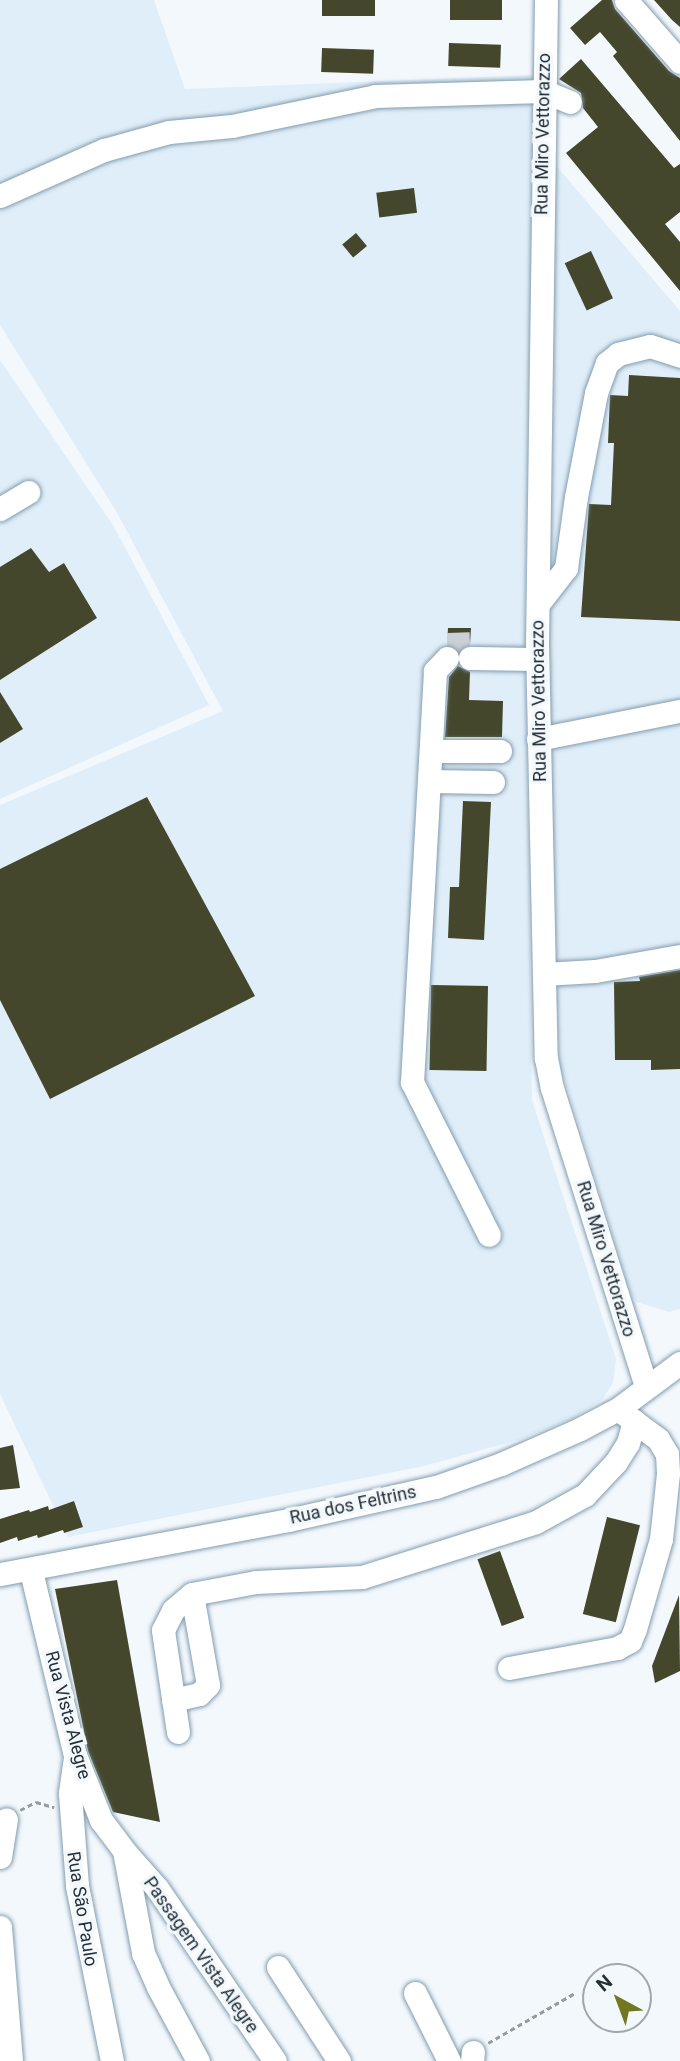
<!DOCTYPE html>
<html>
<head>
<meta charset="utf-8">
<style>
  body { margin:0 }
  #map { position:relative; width:680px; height:2061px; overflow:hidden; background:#f3f8fd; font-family:Roboto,sans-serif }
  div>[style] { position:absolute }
  .built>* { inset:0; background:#e0eef9 }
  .building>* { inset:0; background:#45472c; transform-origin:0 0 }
  .minor-tunnel>* { height:23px; margin-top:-11.5px; transform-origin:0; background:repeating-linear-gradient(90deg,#cad0d5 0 23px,transparent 0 34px) }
  .path>* { height:2.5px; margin-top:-1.25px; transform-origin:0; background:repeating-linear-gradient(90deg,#949ca3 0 5px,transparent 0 8.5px) }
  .roads { filter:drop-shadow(0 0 2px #829db0) drop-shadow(0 0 2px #829db0) }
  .minor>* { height:23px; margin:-11.5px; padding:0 11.5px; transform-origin:11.5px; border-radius:11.5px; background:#fff }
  span { translate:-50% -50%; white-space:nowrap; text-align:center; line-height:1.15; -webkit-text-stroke:7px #f3f8fd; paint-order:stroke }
  .street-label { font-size:18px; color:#242f37 }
  .north { position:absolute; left:582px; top:1963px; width:70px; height:70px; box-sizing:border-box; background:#f3f8fd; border:2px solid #a0a8ae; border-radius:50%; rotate:319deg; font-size:19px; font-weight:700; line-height:28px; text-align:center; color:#242f37 }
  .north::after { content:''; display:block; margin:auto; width:24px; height:32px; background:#737720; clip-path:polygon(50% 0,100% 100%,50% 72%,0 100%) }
</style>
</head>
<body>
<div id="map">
  <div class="built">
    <i style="clip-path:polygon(0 0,154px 0,185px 89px,535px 75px,525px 612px,532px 1100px,616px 1359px,613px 1383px,603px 1399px,571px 1419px,518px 1440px,424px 1466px,68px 1537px,0 1394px,0 805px,223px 711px,116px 511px,0 325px)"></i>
    <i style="clip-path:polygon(548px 156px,680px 311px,680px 1309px,669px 1312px,637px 1302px,630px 1292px,559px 1060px,547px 724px)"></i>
    <i style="clip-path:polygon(0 360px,113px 525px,209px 705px,0 799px)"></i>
  </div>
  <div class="building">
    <i style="left:322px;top:0;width:53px;height:16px"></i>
    <i style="left:450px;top:0;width:52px;height:20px"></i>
    <i style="clip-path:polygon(602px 0,612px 0,615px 9px,669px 71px,680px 78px,680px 141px,613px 56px,617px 52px,600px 32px,585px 45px,570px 28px)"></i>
    <i style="clip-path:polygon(654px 0,680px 0,680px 27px,672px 20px)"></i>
    <i style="left:449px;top:43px;width:52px;height:23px;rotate:2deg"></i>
    <i style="left:322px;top:48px;width:52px;height:24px;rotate:2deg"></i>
    <i style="clip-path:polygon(581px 59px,674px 168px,680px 164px,680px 212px,665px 224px,680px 242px,680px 291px,566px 153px,598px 127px,583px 108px,581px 93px,559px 79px)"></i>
    <i style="left:414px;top:188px;width:25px;height:38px;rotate:83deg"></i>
    <i style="left:356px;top:233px;width:17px;height:18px;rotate:50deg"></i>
    <i style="left:591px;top:251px;width:52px;height:29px;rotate:65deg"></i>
    <i style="clip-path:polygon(629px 375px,680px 378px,680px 621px,581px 617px,589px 504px,611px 505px,614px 443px,608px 443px,610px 395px,628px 396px)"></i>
    <i style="clip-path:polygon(31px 548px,49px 572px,64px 563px,97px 618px,0 680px,0 567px)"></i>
    <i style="clip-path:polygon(448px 628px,471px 628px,470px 644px,458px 650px,447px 644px)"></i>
    <i style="clip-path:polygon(458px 666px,470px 672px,469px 700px,503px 701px,502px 737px,445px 737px,449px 677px)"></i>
    <i style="clip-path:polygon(0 692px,23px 729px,0 743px)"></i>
    <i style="clip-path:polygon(147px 797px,255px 996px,50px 1099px,0 1000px,0 869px)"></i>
    <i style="clip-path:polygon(463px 801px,491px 802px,484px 940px,448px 938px,450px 887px,459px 887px)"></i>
    <i style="clip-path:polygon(680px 970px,680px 1069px,651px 1070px,651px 1060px,615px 1060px,614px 982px,640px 981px,639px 977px)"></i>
    <i style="left:431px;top:985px;width:57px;height:85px;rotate:1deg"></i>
    <i style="clip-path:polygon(13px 1445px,20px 1488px,0 1490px,0 1448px)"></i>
    <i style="clip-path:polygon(74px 1501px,83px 1527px,64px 1533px,63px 1530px,38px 1538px,37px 1535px,18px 1541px,17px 1537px,0 1543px,0 1519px,29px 1510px,30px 1512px,48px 1506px,49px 1510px)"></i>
    <i style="left:607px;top:1517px;width:34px;height:100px;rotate:14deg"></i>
    <i style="left:500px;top:1551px;width:71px;height:24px;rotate:70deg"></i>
    <i style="clip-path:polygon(117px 1580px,160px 1822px,113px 1812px,88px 1751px,55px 1589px)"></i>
    <i style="clip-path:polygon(679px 1595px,680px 1671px,655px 1683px,652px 1666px)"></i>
  </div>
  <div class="minor-tunnel">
    <i style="left:447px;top:644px;width:23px;rotate:-2deg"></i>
  </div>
  <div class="path">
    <i style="left:20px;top:1810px;width:18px;rotate:-27deg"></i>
    <i style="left:36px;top:1802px;width:19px;rotate:16deg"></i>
    <i style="left:488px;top:2043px;width:100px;rotate:-29.9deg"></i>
  </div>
  <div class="roads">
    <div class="minor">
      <i style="left:546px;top:0;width:643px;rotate:90.8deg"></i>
      <i style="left:537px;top:643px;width:415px;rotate:88.8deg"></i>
      <i style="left:546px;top:1058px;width:31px;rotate:79deg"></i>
      <i style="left:552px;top:1088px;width:313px;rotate:72.5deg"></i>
      <i style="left:626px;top:0;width:82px;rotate:48.9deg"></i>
      <i style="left:0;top:196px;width:114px;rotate:-23.9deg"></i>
      <i style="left:104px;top:150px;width:67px;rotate:-15.5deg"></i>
      <i style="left:169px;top:132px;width:63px;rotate:-5.4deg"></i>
      <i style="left:232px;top:126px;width:146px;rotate:-11.8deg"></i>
      <i style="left:375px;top:96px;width:168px;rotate:-1.7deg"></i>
      <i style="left:543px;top:91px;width:29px;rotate:22deg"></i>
      <i style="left:0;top:509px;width:33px;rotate:-31deg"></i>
      <i style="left:538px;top:604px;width:46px;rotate:-52.1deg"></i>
      <i style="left:566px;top:568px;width:72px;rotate:-82deg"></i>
      <i style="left:576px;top:497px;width:106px;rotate:-79.1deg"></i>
      <i style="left:596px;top:393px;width:32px;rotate:-70deg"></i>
      <i style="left:607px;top:363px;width:14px;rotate:-39deg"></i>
      <i style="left:618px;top:354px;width:33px;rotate:-14deg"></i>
      <i style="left:650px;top:346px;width:32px;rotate:18deg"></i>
      <i style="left:447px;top:658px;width:18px;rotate:133deg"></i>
      <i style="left:435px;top:671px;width:412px;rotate:93.2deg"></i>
      <i style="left:412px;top:1082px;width:171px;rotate:63.3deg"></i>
      <i style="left:470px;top:658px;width:67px;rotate:0.9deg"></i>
      <i style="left:538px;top:739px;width:145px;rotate:-11.2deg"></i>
      <i style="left:431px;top:751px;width:69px"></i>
      <i style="left:429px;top:781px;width:64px;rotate:0.9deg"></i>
      <i style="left:544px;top:974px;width:51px;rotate:-3.4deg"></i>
      <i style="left:595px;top:971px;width:86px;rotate:-10deg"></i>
      <i style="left:31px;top:1571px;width:189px;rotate:76.6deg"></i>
      <i style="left:75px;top:1755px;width:70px;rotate:68.2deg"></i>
      <i style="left:101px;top:1820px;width:39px;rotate:53deg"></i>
      <i style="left:124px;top:1851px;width:50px;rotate:48.3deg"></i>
      <i style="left:157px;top:1888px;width:209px;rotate:55.7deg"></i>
      <i style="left:0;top:1574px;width:293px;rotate:-10.6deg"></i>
      <i style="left:288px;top:1520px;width:152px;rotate:-12.6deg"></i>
      <i style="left:436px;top:1487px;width:69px;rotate:-19.5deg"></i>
      <i style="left:501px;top:1464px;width:86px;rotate:-23.9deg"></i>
      <i style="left:580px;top:1429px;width:43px;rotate:-27.8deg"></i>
      <i style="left:618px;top:1409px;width:77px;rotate:-36.6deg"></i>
      <i style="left:509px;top:1668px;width:110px;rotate:-10.5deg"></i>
      <i style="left:617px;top:1648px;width:15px;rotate:-28deg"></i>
      <i style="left:630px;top:1641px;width:13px;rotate:-67deg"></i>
      <i style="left:635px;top:1629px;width:94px;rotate:-73.9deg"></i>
      <i style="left:661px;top:1539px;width:66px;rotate:-83.9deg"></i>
      <i style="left:668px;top:1473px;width:19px;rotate:-93deg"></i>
      <i style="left:667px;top:1454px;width:17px;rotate:-121deg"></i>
      <i style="left:658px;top:1439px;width:44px;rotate:-143.4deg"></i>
      <i style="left:173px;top:1700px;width:27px;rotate:-13deg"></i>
      <i style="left:199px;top:1694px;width:13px;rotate:-45deg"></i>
      <i style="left:208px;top:1685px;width:92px;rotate:-100deg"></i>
      <i style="left:178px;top:1732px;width:103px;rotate:-98.4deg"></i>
      <i style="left:163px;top:1630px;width:22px;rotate:-63deg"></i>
      <i style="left:173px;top:1610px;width:25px;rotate:-40deg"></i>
      <i style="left:192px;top:1594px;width:65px;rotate:-10.6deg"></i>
      <i style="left:256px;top:1582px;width:106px;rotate:-2.7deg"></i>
      <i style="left:362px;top:1577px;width:182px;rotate:-17.5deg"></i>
      <i style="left:536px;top:1522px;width:56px;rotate:-28.9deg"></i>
      <i style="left:585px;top:1495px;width:45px;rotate:-46.8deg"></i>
      <i style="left:616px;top:1462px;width:22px;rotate:-58deg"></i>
      <i style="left:628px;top:1443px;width:23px;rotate:-75deg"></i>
      <i style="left:75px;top:1757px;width:37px;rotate:98deg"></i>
      <i style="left:70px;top:1794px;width:92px;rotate:85.6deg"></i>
      <i style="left:77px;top:1886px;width:178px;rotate:78.7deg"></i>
      <i style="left:124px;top:1851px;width:104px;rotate:79.4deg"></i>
      <i style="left:143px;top:1953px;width:37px;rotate:66deg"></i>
      <i style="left:158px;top:1987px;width:84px;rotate:61.6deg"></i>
      <i style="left:0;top:1857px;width:38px;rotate:-81deg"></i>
      <i style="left:0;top:1927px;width:134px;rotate:85.3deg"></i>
      <i style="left:278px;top:1967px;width:112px;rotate:57deg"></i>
      <i style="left:415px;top:1993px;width:76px;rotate:63.4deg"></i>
      <i style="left:472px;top:2061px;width:9px;rotate:-84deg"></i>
    </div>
  </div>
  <div class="street-label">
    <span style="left:543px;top:134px;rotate:-89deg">Rua Miro Vettorazzo</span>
    <span style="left:539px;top:701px;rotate:-91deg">Rua Miro Vettorazzo</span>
    <span style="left:606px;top:1259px;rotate:73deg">Rua Miro Vettorazzo</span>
    <span style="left:353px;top:1505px;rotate:-12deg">Rua dos Feltrins</span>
    <span style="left:68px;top:1715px;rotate:75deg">Rua Vista Alegre</span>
    <span style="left:82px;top:1909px;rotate:81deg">Rua São Paulo</span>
    <span style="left:201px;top:1955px;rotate:55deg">Passagem Vista Alegre</span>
  </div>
  <div class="north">N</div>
</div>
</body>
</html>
